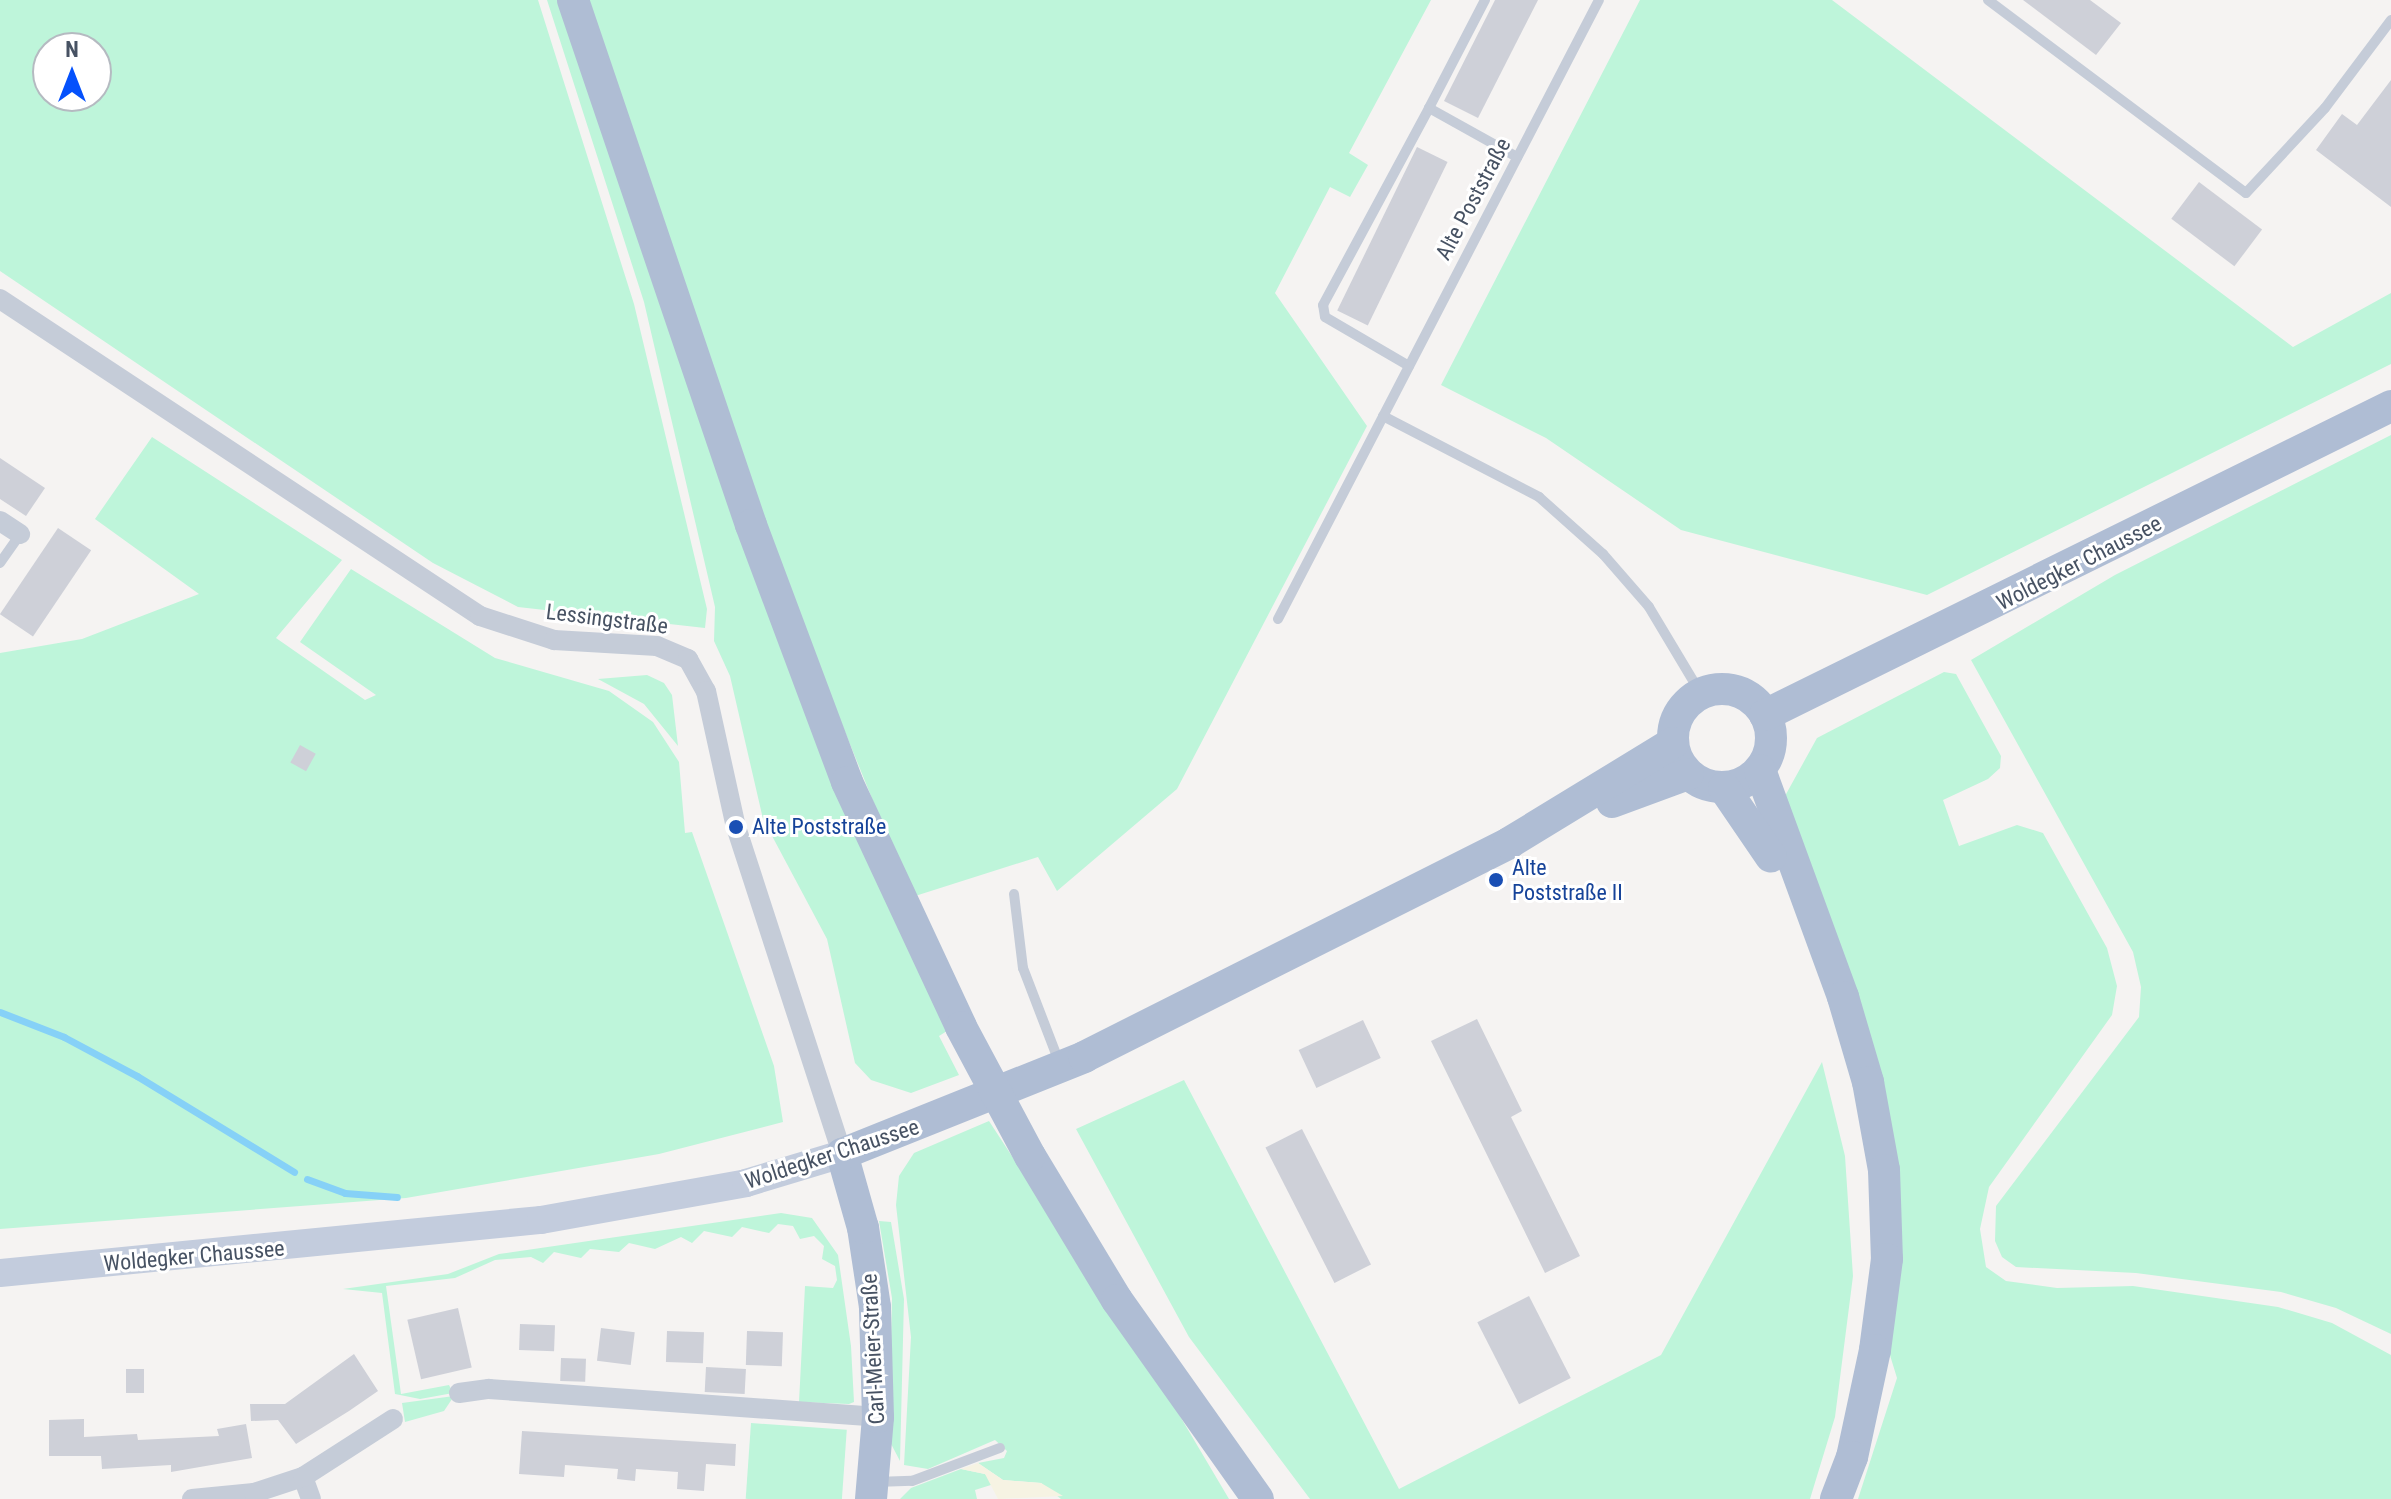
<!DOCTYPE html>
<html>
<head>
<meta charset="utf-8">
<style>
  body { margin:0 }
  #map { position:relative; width:2391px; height:1499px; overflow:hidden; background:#f5f3f2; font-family:"Roboto Condensed",sans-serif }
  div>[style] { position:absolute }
  .green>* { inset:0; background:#bef5da; transform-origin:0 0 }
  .sand>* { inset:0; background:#f6f3e3 }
  .stream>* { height:7px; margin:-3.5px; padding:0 3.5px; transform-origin:3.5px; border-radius:3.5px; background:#86d1f7 }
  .building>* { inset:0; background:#ced0d8; transform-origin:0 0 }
  .service>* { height:10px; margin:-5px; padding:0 5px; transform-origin:5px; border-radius:5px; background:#c5ccd8 }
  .minor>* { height:20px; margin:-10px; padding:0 10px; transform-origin:10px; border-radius:10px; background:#c5ccd8 }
  .secondary>* { height:28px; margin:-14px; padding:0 14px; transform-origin:14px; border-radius:14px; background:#c3ccdd }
  .primary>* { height:32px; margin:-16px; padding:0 16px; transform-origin:16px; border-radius:16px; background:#afbdd4 }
  .primary>.ring { margin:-16px; padding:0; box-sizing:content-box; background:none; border:32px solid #afbdd4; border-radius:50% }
  .primary-bridge>* { height:32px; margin:-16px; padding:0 16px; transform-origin:16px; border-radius:16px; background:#afbdd4 }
  .dots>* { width:22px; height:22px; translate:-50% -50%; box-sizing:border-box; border:4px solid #fff; border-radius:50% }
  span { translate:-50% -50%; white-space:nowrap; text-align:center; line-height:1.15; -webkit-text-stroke:6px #fff; paint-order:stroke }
  .street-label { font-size:22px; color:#475263 }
  .transit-label { font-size:22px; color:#164399 }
  .left { translate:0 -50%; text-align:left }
  .north { position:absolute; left:32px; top:32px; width:80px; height:80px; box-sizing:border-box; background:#fff; border:2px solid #b5bac1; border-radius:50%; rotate:0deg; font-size:22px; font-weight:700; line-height:32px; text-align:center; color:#475263 }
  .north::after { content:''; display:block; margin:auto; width:28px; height:36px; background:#0551fc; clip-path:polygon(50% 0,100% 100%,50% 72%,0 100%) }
</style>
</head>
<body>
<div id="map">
  <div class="green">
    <i style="clip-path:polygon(evenodd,0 0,538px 0,634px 304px,707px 609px,705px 628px,518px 607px,433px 563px,0 271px,0 0,96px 48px,96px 96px,48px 96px,48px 48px,96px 48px)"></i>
    <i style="clip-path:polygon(547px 0,561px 0,835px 785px,947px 1031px,939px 1036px,959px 1075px,911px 1093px,871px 1080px,855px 1063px,827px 939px,763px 819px,730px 676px,714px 641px,715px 607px,644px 302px)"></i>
    <i style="clip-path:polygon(586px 0,1431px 0,1349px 153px,1368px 165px,1350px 197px,1330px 187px,1275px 293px,1367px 426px,1177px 789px,1057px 891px,1038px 857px,912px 897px,796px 611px)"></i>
    <i style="clip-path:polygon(1640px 0,1832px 0,2293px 347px,2391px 293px,2391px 364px,1927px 595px,1681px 530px,1546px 438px,1441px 385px)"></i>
    <i style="clip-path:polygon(2391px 435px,2391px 1334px,2336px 1308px,2281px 1292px,2136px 1273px,2016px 1267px,2002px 1257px,1995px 1241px,1996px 1206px,2139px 1017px,2141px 987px,2133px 952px,1971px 660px,2115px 575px)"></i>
    <i style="clip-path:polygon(152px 437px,342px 560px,276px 638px,365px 700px,376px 695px,300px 642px,351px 569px,495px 658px,609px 691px,653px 722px,679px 762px,685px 833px,692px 832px,774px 1066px,783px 1122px,659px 1154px,406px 1198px,0 1229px,0 653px,82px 639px,199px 594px,95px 519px)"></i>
    <i style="clip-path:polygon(1944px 672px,1956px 674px,2001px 756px,2000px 768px,1988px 779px,1943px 800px,1959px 846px,2017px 825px,2043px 833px,2107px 948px,2117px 986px,2112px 1015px,1989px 1187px,1980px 1229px,1986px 1267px,2006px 1281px,2057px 1288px,2133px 1286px,2278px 1307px,2332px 1323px,2391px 1355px,2391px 1499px,1858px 1499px,1897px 1378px,1889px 1352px,1897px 1263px,1785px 796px,1817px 738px)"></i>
    <i style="clip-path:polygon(647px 675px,664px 683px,672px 695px,678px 746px,644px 704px,598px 679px)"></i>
    <i style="clip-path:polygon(1822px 1062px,1845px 1156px,1853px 1276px,1835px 1417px,1810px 1499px,1310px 1499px,1189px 1337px,1076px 1129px,1184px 1080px,1399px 1489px,1661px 1355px)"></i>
    <i style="clip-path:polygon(989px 1121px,1168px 1396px,1229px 1499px,1061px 1499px,1041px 1483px,1003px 1480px,978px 1463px,1004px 1458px,1007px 1451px,995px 1440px,928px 1469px,904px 1465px,911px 1337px,896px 1205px,899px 1176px,914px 1153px)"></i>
    <i style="clip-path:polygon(781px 1213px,812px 1218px,838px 1255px,851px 1346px,854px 1402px,849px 1404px,799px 1402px,805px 1286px,833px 1288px,837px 1280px,835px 1266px,822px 1259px,824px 1246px,814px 1236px,800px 1239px,793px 1226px,778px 1224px,769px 1233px,742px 1227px,732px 1237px,704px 1231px,692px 1243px,681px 1237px,655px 1249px,629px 1243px,619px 1252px,590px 1249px,581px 1258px,554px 1252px,543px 1263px,531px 1257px,495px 1260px,455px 1278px,386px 1286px,401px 1394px,449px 1385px,453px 1393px,420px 1399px,395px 1394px,382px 1293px,343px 1289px,448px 1274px,499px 1254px)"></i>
    <i style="clip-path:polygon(879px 1221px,891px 1222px,904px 1299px,900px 1461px,889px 1440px,892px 1298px)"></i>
    <i style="clip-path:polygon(454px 1396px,444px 1411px,405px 1422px,402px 1403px)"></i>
    <i style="left:751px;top:1423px;width:96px;height:76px;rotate:4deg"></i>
    <i style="clip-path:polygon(961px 1469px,985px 1474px,994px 1484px,975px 1490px,977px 1499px,900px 1499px,911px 1488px)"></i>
  </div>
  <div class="sand">
    <i style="clip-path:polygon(978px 1463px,1003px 1480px,1041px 1483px,1063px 1496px,998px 1499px,985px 1474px,961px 1469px)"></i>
  </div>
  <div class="stream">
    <i style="left:0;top:1012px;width:69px;rotate:21.3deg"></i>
    <i style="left:64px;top:1037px;width:83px;rotate:28.1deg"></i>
    <i style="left:137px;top:1076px;width:184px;rotate:31.4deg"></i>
    <i style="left:307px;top:1179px;width:40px;rotate:20.2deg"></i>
    <i style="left:345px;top:1193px;width:52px;rotate:4.4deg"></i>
  </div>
  <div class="building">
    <i style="clip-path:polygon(1495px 0,1538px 0,1478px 118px,1444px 101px)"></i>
    <i style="clip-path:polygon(2023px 0,2090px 0,2121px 23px,2096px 55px)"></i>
    <i style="clip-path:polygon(2391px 80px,2391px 207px,2316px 150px,2342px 114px,2357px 125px)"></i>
    <i style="left:1417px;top:147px;width:34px;height:182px;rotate:26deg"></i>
    <i style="left:2199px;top:182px;width:79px;height:46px;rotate:37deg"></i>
    <i style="clip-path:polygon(0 458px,45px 488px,26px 516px,0 499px)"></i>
    <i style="left:58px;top:528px;width:40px;height:104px;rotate:34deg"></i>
    <i style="left:300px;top:745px;width:18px;height:20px;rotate:29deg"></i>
    <i style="clip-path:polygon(1477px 1019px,1522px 1111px,1511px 1117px,1580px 1256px,1545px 1273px,1431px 1041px)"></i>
    <i style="left:1363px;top:1020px;width:42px;height:71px;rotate:65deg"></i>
    <i style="left:1302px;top:1129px;width:152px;height:41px;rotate:63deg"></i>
    <i style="left:1529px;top:1296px;width:92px;height:58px;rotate:63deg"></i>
    <i style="left:458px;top:1308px;width:61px;height:52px;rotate:77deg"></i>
    <i style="left:520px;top:1324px;width:35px;height:26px;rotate:2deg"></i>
    <i style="left:601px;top:1328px;width:34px;height:33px;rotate:7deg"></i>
    <i style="left:667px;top:1331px;width:37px;height:31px;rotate:2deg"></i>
    <i style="left:747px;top:1331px;width:36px;height:34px;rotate:2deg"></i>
    <i style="clip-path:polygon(354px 1354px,378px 1391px,349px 1411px,296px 1444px,278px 1420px,251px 1421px,250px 1404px,285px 1404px)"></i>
    <i style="left:561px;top:1358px;width:25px;height:23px;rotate:2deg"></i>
    <i style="left:706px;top:1367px;width:40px;height:25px;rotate:3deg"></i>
    <i style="left:126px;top:1369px;width:18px;height:24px"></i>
    <i style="clip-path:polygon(84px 1419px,84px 1437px,137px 1434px,138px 1440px,219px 1436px,217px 1429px,246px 1424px,252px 1458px,171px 1472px,171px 1465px,102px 1469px,101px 1456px,49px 1456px,49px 1420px)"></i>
    <i style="clip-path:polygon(522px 1431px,736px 1444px,735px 1466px,706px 1464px,704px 1491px,677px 1489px,678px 1472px,636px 1469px,635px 1481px,617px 1479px,618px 1469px,565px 1465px,564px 1477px,519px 1474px)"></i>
  </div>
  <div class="service">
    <i style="left:1485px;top:0;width:122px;rotate:117.4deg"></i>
    <i style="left:1429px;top:108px;width:101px;rotate:29.1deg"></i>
    <i style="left:1988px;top:0;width:322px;rotate:36.8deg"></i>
    <i style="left:2246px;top:193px;width:116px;rotate:-47.1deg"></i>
    <i style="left:2325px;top:108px;width:110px;rotate:-53.1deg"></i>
    <i style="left:1409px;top:366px;width:97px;rotate:-149.7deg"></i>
    <i style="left:1325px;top:317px;width:12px;rotate:-99deg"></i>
    <i style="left:1323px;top:305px;width:224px;rotate:-61.7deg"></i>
    <i style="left:1383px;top:416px;width:176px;rotate:27.4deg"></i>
    <i style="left:1539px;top:497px;width:86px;rotate:41.7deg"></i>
    <i style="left:1603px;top:554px;width:70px;rotate:49deg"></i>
    <i style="left:1649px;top:607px;width:101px;rotate:59.1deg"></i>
    <i style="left:0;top:563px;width:35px;rotate:-55deg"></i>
    <i style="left:1278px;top:619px;width:697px;rotate:-62.59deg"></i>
    <i style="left:1014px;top:894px;width:75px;rotate:83.1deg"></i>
    <i style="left:1023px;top:968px;width:101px;rotate:69deg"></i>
    <i style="left:875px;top:1482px;width:37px;rotate:-2deg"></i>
    <i style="left:912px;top:1481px;width:94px;rotate:-20.6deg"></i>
  </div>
  <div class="minor">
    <i style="left:0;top:299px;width:575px;rotate:33.44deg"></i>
    <i style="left:480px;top:616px;width:78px;rotate:18deg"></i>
    <i style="left:554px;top:640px;width:103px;rotate:3.3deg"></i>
    <i style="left:657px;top:646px;width:34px;rotate:23deg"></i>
    <i style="left:688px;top:659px;width:37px;rotate:61deg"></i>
    <i style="left:706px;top:691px;width:139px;rotate:77.6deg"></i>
    <i style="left:736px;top:827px;width:344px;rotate:72deg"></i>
    <i style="left:0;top:521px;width:24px;rotate:33deg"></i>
    <i style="left:459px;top:1393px;width:30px;rotate:-8deg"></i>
    <i style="left:489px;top:1389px;width:390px;rotate:4.1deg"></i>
    <i style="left:303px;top:1477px;width:23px;rotate:70deg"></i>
    <i style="left:192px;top:1499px;width:62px;rotate:-5.5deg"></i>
    <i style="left:254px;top:1493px;width:52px;rotate:-18.1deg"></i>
    <i style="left:303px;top:1477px;width:107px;rotate:-32.8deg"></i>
  </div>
  <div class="secondary">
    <i style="left:0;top:1273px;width:544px;rotate:-5.6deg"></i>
    <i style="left:541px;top:1220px;width:208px;rotate:-10.2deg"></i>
    <i style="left:746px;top:1183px;width:100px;rotate:-16.8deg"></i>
  </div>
  <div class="primary">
    <i style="left:573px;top:0;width:554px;rotate:71.27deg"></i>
    <i style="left:751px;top:525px;width:274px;rotate:69.5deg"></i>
    <i style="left:847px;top:782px;width:270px;rotate:65deg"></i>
    <i class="ring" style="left:1673px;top:689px;width:66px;height:66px"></i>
    <i style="left:1765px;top:715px;width:698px;rotate:-26.27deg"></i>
    <i style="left:1760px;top:770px;width:242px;rotate:69.9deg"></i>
    <i style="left:1843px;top:997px;width:89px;rotate:73.6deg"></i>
    <i style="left:1868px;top:1082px;width:89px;rotate:79.7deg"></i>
    <i style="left:1884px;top:1170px;width:89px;rotate:88.1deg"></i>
    <i style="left:1887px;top:1259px;width:92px;rotate:97.5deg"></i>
    <i style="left:1875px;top:1350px;width:109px;rotate:102.1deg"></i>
    <i style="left:1852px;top:1457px;width:45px;rotate:110.9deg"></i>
    <i style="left:1724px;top:788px;width:83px;rotate:55.7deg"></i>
    <i style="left:1612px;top:802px;width:81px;rotate:-20.2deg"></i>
    <i style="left:1030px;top:1156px;width:168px;rotate:58.9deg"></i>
    <i style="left:1117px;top:1300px;width:244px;rotate:54.7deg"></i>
    <i style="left:871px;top:1499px;width:82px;rotate:-85.1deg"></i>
    <i style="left:878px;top:1417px;width:110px;rotate:-91.6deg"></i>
    <i style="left:875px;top:1307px;width:80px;rotate:-98.6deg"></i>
    <i style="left:863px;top:1228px;width:77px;rotate:-105.8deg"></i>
    <i style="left:842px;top:1154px;width:261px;rotate:-21.8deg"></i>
    <i style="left:1084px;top:1057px;width:476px;rotate:-26.7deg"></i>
    <i style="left:1509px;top:843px;width:192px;rotate:-31.4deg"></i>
  </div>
  <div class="primary-bridge">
    <i style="left:961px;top:1027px;width:146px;rotate:61.9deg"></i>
  </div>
  <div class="dots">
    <i style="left:736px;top:827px;background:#1a4fb4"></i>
    <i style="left:1496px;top:880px;background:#1a4fb4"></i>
  </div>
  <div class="street-label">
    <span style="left:1473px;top:199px;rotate:-62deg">Alte Poststraße</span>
    <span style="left:2079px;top:563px;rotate:-27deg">Woldegker Chaussee</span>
    <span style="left:607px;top:619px;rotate:7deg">Lessingstraße</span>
    <span style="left:832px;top:1154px;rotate:-18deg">Woldegker Chaussee</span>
    <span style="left:194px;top:1256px;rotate:-5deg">Woldegker Chaussee</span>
    <span style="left:873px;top:1349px;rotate:-93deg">Carl-Meier-Straße</span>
  </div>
  <div class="transit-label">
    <span class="left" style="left:752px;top:827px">Alte Poststraße</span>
    <span class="left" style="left:1512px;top:880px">Alte<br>Poststraße II</span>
  </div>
  <div class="north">N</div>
</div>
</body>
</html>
